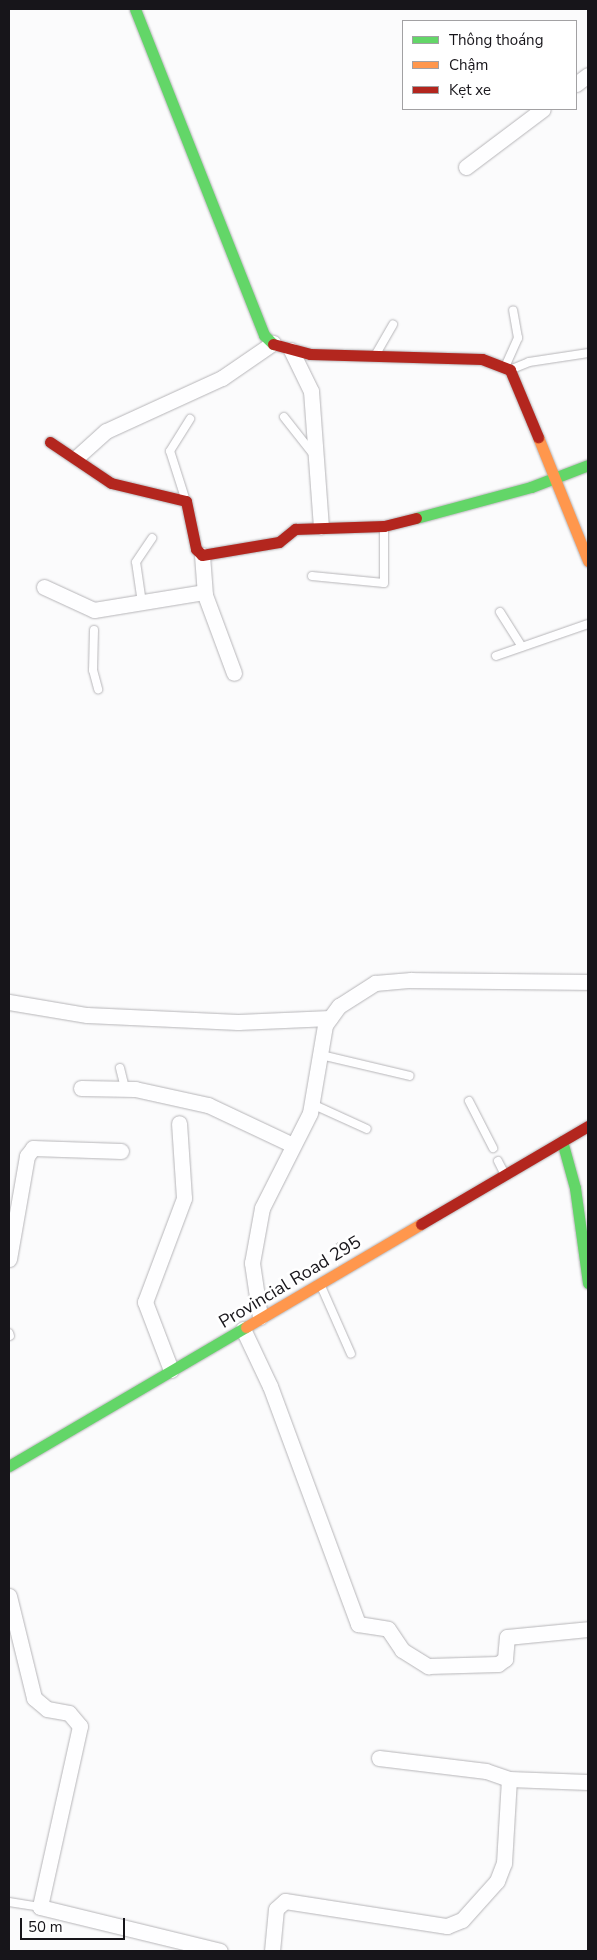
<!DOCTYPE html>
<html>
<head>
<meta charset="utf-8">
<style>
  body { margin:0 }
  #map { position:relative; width:597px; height:1960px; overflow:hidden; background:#fbfbfc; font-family:"Nunito Sans",sans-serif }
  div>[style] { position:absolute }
  .path>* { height:2.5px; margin-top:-1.25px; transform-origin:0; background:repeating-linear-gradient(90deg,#d4d4d5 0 2.5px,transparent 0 6.5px) }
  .roads { filter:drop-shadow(0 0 1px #b6b5b8) drop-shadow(0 0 1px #b6b5b8) }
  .lane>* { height:8px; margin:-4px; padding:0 4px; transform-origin:4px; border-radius:4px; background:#fefeff }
  .street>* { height:15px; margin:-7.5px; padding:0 7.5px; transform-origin:7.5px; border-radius:7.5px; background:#fefeff }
  .fast>* { height:11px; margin:-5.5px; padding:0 5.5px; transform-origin:5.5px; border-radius:5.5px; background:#63d668 }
  .slow>* { height:11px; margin:-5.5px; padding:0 5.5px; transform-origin:5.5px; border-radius:5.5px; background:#ff974d }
  .jam>* { height:11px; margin:-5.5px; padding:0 5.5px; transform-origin:5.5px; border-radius:5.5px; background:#b3261e }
  span { translate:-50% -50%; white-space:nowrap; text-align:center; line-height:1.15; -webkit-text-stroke:5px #fff; paint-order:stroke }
  .street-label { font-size:18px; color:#17151a }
  .frame { position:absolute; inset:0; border:10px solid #17151a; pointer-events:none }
  .legend { position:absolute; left:402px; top:20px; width:175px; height:90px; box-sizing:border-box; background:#fff; border:1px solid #a2a1a3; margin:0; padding:6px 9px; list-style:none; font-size:15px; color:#17151a }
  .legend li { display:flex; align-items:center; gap:10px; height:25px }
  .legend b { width:25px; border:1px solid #a2a1a3 }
  .scale { position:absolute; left:20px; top:1918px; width:105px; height:22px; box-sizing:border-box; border:2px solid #17151a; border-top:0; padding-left:6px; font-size:15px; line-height:18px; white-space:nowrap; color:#17151a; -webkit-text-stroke:4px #fff; paint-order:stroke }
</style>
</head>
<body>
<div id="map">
  <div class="path">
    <i style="left:337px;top:1242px;width:10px;rotate:61deg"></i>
  </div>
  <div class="roads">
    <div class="lane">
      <i style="left:376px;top:354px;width:34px;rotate:-60deg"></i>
      <i style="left:505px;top:367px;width:32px;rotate:-66deg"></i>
      <i style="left:518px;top:338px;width:28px;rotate:-100deg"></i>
      <i style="left:512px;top:369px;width:18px;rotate:-22deg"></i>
      <i style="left:529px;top:362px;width:60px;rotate:-8.7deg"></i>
      <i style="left:284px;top:417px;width:48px;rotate:51.7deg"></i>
      <i style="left:185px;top:498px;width:49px;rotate:-107.7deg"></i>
      <i style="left:170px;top:451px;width:38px;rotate:-58deg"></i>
      <i style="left:312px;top:576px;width:72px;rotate:5.6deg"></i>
      <i style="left:384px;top:583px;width:55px;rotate:-90deg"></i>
      <i style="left:142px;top:603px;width:41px;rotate:-98.3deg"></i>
      <i style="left:136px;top:562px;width:29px;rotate:-56deg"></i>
      <i style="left:500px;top:612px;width:41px;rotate:57.8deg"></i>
      <i style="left:94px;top:630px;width:40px;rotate:91.4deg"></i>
      <i style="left:93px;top:670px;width:20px;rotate:75deg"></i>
      <i style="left:496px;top:656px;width:97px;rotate:-19.2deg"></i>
      <i style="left:321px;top:1055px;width:91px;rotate:13.3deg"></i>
      <i style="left:120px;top:1068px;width:21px;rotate:76deg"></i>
      <i style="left:469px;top:1101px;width:53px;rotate:62.9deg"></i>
      <i style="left:312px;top:1104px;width:60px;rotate:24.4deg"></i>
      <i style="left:498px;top:1161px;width:13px;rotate:63deg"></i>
      <i style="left:321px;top:1286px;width:74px;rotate:66.2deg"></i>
      <i style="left:9px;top:1333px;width:3px;rotate:72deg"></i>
      <i style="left:9px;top:1902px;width:31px;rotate:9deg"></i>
    </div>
    <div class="street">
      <i style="left:576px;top:84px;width:15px;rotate:-37deg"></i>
      <i style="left:466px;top:167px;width:96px;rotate:-37deg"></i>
      <i style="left:291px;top:350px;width:46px;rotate:64deg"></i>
      <i style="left:311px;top:391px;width:136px;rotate:85.8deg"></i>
      <i style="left:77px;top:457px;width:39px;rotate:-42deg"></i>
      <i style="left:106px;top:431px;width:128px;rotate:-24.6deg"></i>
      <i style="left:222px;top:378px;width:62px;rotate:-34.5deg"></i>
      <i style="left:202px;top:555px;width:40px;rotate:85.7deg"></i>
      <i style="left:205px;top:595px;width:83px;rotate:69.6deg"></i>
      <i style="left:44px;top:587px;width:55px;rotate:24.7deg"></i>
      <i style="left:94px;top:610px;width:111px;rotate:-9.3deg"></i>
      <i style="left:9px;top:1002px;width:79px;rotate:9.5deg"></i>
      <i style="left:87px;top:1015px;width:151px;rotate:2.7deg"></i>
      <i style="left:238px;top:1022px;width:92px;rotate:-2.5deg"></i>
      <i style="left:81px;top:1088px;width:54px;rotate:1.1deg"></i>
      <i style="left:135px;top:1089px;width:75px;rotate:12.4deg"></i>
      <i style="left:208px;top:1105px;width:92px;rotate:25.2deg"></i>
      <i style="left:9px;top:1259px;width:105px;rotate:-80.1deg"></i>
      <i style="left:27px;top:1156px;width:10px;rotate:-53deg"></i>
      <i style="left:33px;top:1148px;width:88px;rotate:2deg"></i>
      <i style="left:260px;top:1317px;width:55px;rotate:-98.4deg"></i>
      <i style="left:252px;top:1263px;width:56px;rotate:-79.7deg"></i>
      <i style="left:262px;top:1208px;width:106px;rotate:-63.2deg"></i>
      <i style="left:310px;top:1113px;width:89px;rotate:-80.3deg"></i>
      <i style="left:325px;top:1025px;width:24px;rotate:-54deg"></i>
      <i style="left:339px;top:1006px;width:43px;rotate:-32.6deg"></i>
      <i style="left:375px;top:983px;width:36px;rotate:-5deg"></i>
      <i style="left:411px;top:980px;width:177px;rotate:0.6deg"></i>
      <i style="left:243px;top:1329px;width:63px;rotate:64.7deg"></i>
      <i style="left:270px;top:1386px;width:254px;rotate:69.7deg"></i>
      <i style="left:358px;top:1624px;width:30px;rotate:9deg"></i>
      <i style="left:388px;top:1629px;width:25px;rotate:56deg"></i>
      <i style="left:402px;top:1650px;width:31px;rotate:32deg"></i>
      <i style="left:428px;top:1666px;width:70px;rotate:-1.6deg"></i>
      <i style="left:498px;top:1664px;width:9px;rotate:-36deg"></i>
      <i style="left:505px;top:1659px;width:22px;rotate:-85deg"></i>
      <i style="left:507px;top:1637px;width:81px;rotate:-5.6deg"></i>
      <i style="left:171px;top:1370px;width:73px;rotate:-110.9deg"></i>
      <i style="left:145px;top:1302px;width:111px;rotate:-69.4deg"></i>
      <i style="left:184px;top:1198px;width:75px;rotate:-93.8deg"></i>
      <i style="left:9px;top:1596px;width:105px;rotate:76.2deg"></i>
      <i style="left:34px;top:1698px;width:17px;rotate:40deg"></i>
      <i style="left:47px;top:1709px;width:22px;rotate:10deg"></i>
      <i style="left:69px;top:1713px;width:17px;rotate:50deg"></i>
      <i style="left:80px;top:1726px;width:185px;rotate:102.5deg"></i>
      <i style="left:40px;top:1907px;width:185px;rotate:13.7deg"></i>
      <i style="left:379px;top:1758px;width:108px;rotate:6.9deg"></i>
      <i style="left:486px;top:1771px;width:24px;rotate:19deg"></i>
      <i style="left:509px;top:1779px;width:79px;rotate:2.2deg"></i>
      <i style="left:272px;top:1951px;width:42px;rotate:-84.6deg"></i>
      <i style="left:276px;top:1909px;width:12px;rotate:-42deg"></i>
      <i style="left:285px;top:1901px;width:164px;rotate:8.8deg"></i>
      <i style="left:447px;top:1926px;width:16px;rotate:-22deg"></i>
      <i style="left:462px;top:1920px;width:52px;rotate:-48.1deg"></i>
      <i style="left:497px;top:1881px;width:19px;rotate:-69deg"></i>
      <i style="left:504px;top:1863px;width:84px;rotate:-86.6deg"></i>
    </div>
    <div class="fast">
      <i style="left:135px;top:9px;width:351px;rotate:68.4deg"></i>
      <i style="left:264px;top:335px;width:13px;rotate:45deg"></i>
      <i style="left:416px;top:518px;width:119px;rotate:-15.1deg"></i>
      <i style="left:531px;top:487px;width:61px;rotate:-21.1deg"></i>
      <i style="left:562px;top:1141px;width:49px;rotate:74.5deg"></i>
      <i style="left:575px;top:1188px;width:96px;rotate:82.2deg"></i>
      <i style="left:9px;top:1466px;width:275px;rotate:-30.4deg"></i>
    </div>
    <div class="slow">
      <i style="left:538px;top:437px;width:134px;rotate:68deg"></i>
      <i style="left:246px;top:1327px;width:203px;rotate:-30.5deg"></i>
    </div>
    <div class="jam">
      <i style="left:273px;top:344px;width:38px;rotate:15deg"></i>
      <i style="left:310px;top:354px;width:172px;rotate:1.7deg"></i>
      <i style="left:482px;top:359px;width:30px;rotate:21deg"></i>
      <i style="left:510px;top:370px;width:73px;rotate:67.3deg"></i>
      <i style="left:50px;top:442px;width:73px;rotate:33.9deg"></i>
      <i style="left:111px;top:483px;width:77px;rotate:13.5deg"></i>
      <i style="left:186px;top:501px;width:49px;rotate:78.2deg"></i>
      <i style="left:196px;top:549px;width:8px;rotate:45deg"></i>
      <i style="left:202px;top:555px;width:78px;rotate:-9.6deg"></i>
      <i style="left:279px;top:542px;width:21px;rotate:-39deg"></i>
      <i style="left:295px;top:529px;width:89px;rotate:-1.9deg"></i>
      <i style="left:384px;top:526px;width:33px;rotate:-14deg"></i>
      <i style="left:421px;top:1224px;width:194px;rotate:-30.4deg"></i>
    </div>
  </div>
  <div class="street-label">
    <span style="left:290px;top:1282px;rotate:-31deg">Provincial Road 295</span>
  </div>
  <div class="frame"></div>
  <ul class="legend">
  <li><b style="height:6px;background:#63d668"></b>Thông thoáng</li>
  <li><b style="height:6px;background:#ff974d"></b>Chậm</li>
  <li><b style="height:6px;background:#b3261e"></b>Kẹt xe</li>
  </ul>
  <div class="scale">50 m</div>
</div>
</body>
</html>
